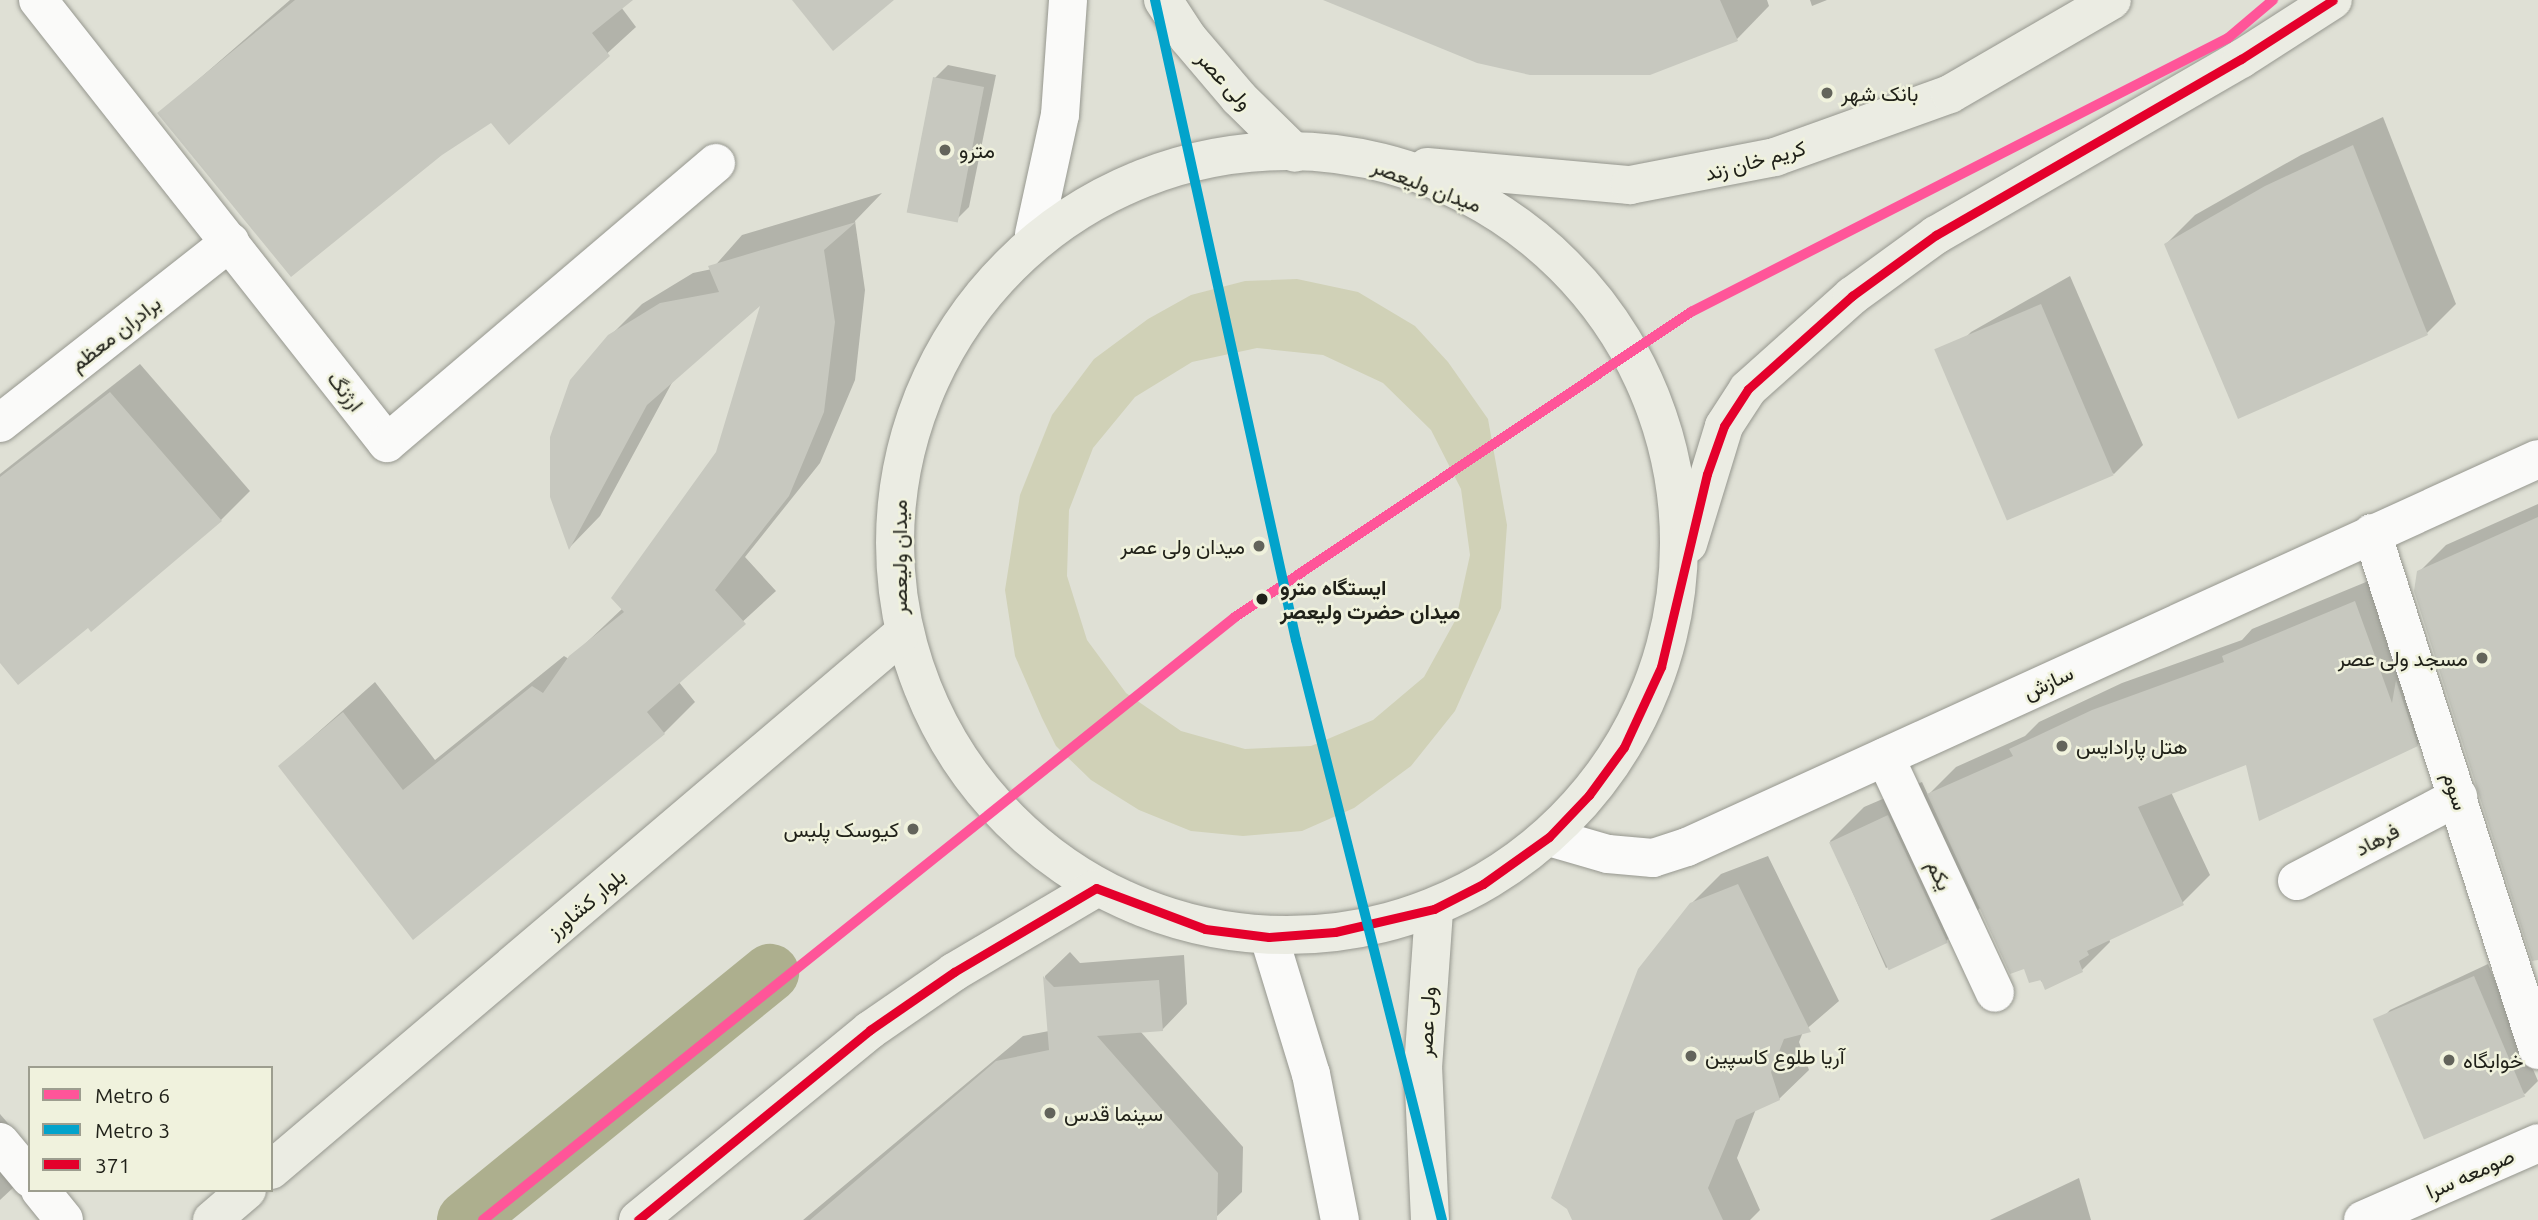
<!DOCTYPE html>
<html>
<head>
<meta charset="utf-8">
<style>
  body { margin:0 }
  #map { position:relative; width:2538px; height:1220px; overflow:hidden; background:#dfe0d5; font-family:Ubuntu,Vazirmatn,sans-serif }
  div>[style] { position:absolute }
  .green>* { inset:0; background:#d0d1b7 }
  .shadow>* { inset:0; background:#0003 }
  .canal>* { height:58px; margin:-29px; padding:0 29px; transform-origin:29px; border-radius:29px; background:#adaf8e }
  .building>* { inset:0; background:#c7c8bf; transform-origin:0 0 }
  .roads { filter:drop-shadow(0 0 2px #96978f) drop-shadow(0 0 2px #96978f) }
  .minor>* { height:38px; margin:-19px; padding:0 19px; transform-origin:19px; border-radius:19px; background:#fafaf9 }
  .major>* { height:38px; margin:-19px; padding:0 19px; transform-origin:19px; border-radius:19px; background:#ebece3 }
  .major>.ring { margin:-19px; padding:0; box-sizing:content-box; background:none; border:38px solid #ebece3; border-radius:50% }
  .bus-1>* { height:9px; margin:-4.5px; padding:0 4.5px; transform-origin:4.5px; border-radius:4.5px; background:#e4002b }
  .metro-1>* { height:10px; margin:-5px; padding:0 5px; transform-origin:5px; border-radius:5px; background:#f59 }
  .metro-2>* { height:10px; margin:-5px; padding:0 5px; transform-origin:5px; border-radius:5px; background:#02a3cb }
  .dots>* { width:19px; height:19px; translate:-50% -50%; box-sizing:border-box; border:4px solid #f0f2dd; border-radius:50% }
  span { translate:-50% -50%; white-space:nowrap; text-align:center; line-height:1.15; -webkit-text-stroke:5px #f0f2dd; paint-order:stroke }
  .street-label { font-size:21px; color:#202119 }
  .poi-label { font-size:21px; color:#202119 }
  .left { translate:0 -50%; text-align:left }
  .right { translate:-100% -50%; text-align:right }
  .stop-label { font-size:21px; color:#202119; font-weight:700 }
  .legend { position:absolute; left:28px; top:1066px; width:245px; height:126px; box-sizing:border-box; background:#f0f2dd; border:2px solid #9d9e8f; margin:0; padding:9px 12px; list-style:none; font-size:21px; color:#202119 }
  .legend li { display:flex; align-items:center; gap:14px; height:35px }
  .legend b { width:35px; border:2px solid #9d9e8f }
</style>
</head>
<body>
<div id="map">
  <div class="green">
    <i style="clip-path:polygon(evenodd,1297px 279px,1358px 292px,1415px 326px,1448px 362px,1488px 419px,1507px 525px,1501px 608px,1455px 711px,1411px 766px,1354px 808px,1302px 831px,1243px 836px,1191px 831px,1139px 810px,1091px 780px,1056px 746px,1042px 718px,1015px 656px,1005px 590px,1020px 495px,1052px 415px,1094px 359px,1148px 319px,1191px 295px,1245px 281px,1297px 279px,1257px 348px,1323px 355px,1383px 383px,1431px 430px,1461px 489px,1470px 555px,1456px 619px,1424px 677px,1373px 720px,1311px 746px,1245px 749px,1181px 731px,1126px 693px,1087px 640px,1067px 576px,1069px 510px,1093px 448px,1135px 397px,1192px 362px,1257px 348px)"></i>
  </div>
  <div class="shadow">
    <i style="clip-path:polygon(290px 0,630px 0,621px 7px,636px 27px,509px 143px,491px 121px,160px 113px)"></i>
    <i style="clip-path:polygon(1350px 0,1767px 0,1769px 6px,1737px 39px)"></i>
    <i style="clip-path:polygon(1810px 0,1827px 0,1812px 6px)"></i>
    <i style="clip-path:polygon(948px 65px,996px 75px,969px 207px,956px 220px,935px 78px)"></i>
    <i style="clip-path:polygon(2383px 117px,2456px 304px,2427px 333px,2166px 244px,2195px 215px,2301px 155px)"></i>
    <i style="clip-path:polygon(882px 193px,855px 221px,865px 290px,855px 380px,820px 463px,745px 557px,776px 591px,678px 681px,695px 702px,664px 733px,413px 938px,280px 766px,375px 682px,435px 760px,564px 656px,569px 659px,623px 608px,718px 453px,763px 301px,674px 379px,600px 516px,570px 547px,610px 336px,642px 304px,693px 273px,712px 269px,742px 235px)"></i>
    <i style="clip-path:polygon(2070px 276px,2143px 445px,2114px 474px,1942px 361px,1971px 332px)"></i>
    <i style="clip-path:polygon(140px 364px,250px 491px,221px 520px,88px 625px,0 660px,0 474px)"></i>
    <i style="clip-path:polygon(2538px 504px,2538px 954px,2419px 572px,2446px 545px)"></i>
    <i style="clip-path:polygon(2383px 575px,2444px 717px,2417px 745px,2247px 762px,2171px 792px,2210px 875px,2182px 903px,2109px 938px,2110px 942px,2082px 970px,2046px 987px,1981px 907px,1946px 941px,1886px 968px,1830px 841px,1864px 807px,1922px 782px,1928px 795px,1956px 767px,2025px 736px,2039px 722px,2122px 683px,2242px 640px,2252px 629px)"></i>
    <i style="clip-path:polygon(1768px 856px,1839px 1001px,1803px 1032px,1799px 1042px,1809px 1070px,1779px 1099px,1756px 1109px,1737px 1158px,1760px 1210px,1750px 1220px,1588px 1220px,1691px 904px,1721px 874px)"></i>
    <i style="clip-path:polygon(1070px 952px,1080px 963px,1184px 955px,1187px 1004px,1162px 1030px,1140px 1031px,1243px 1147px,1242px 1192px,1213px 1220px,803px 1220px,1023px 1036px,1049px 1031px,1045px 976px)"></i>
    <i style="clip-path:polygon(2488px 964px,2538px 1081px,2525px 1094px,2377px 1024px,2390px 1010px)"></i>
    <i style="clip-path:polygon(0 1114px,30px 1149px,30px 1172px,0 1200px)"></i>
    <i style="clip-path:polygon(2079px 1178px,2091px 1220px,1990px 1220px)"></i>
  </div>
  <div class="canal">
    <i style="left:466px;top:1220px;width:392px;rotate:-39.1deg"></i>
  </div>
  <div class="building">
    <i style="clip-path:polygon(295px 0,633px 0,592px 33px,610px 56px,509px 145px,491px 123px,442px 155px,291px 277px,157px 113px)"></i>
    <i style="clip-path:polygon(792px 0,894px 0,833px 51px)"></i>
    <i style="clip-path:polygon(1323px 0,1720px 0,1738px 41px,1650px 75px,1530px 75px,1477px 63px)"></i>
    <i style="left:933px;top:77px;width:52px;height:138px;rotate:11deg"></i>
    <i style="clip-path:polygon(2353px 145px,2428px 335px,2238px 419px,2164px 244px,2265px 186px)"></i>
    <i style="clip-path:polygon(856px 222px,824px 250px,835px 322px,824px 412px,789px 496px,715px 590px,746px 624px,647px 712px,665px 734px,413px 940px,278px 766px,343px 712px,403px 790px,532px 686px,543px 693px,569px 656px,624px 612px,611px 598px,716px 452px,760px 306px,647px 405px,569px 550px,550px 497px,550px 437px,570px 380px,608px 335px,660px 303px,719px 292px,708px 266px)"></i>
    <i style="left:2041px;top:304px;width:186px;height:116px;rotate:67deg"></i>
    <i style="clip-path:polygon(110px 392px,222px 521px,91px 632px,88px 628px,18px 685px,0 663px,0 477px)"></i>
    <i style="clip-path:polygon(2538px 517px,2538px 960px,2532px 961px,2414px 591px,2417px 571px)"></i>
    <i style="clip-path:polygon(2355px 601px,2392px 703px,2396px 680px,2418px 746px,2259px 821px,2246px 765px,2138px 807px,2184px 905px,2087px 951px,2089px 955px,2079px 961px,2083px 972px,2045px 990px,2041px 980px,2029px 983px,2024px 969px,2010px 974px,1927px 794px,2013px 756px,2009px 749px,2092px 710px,2224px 662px,2222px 656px)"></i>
    <i style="left:1888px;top:815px;width:141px;height:65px;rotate:65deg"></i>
    <i style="clip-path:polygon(1738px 884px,1811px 1032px,1784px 1039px,1771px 1072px,1780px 1100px,1736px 1120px,1708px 1188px,1723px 1220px,1572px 1220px,1567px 1209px,1551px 1198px,1638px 969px,1690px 903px)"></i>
    <i style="clip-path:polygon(1043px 976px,1054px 987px,1159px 980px,1163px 1031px,1097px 1036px,1218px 1173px,1217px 1220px,810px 1220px,996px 1061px,1049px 1050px)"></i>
    <i style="left:2474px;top:976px;width:131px;height:110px;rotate:67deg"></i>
  </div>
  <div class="roads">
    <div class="minor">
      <i style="left:38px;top:0;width:564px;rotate:51.77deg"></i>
      <i style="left:387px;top:443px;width:432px;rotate:-40.4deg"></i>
      <i style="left:1034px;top:234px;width:122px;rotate:-77.7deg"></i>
      <i style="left:1060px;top:115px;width:115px;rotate:-86deg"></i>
      <i style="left:0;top:423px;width:293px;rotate:-38.2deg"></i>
      <i style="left:2372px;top:533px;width:543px;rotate:72.2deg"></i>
      <i style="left:1885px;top:757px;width:260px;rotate:65deg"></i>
      <i style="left:1549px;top:837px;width:61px;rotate:16.1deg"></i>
      <i style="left:1608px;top:854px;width:45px;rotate:5.1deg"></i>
      <i style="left:1653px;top:858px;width:36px;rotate:-18deg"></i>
      <i style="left:1687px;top:847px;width:935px;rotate:-24.51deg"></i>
      <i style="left:2297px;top:881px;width:182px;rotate:-27.6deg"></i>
      <i style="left:1269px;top:937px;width:143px;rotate:73deg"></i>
      <i style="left:1311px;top:1074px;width:149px;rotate:78.8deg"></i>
      <i style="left:0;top:1142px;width:47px;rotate:50.2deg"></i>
      <i style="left:40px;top:1190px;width:38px;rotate:51deg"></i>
      <i style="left:2363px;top:1220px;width:191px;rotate:-23.7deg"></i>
    </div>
    <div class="major">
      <i style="left:1163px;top:0;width:45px;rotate:56.7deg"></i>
      <i style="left:1188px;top:38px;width:79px;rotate:49.6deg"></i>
      <i style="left:1239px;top:98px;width:78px;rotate:44.5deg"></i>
      <i class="ring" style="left:895px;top:151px;width:746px;height:746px"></i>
      <i style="left:1427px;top:167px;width:204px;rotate:5.1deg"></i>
      <i style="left:1630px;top:185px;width:148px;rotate:-10.9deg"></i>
      <i style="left:1775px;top:157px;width:186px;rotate:-19.8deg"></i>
      <i style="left:1950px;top:94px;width:187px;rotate:-30.1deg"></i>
      <i style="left:1688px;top:544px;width:123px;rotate:-73deg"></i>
      <i style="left:1724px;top:426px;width:44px;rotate:-57deg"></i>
      <i style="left:1748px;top:389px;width:140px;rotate:-41.8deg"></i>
      <i style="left:1852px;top:296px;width:104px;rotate:-36deg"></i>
      <i style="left:1936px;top:235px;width:352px;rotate:-30deg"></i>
      <i style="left:2241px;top:59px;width:109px;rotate:-32.7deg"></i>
      <i style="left:271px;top:1170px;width:825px;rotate:-40.33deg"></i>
      <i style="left:212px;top:1220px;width:46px;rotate:-40.6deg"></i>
      <i style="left:638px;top:1220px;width:300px;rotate:-39.3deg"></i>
      <i style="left:870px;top:1030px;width:102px;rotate:-34.6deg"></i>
      <i style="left:954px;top:972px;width:165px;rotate:-30.6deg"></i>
      <i style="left:1430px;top:1220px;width:152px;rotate:-92.6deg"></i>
      <i style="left:1423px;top:1068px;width:159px;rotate:-86deg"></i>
    </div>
  </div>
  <div class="bus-1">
    <i style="left:638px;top:1220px;width:300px;rotate:-39.3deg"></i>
    <i style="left:870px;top:1030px;width:102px;rotate:-34.6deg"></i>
    <i style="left:954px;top:972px;width:165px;rotate:-30.6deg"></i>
    <i style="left:1096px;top:888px;width:116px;rotate:20.6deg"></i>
    <i style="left:1205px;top:929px;width:64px;rotate:7.1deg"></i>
    <i style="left:1269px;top:937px;width:66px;rotate:-4.3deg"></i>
    <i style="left:1335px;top:932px;width:102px;rotate:-13.1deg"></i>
    <i style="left:1434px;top:909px;width:55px;rotate:-27deg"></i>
    <i style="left:1483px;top:884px;width:81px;rotate:-35.5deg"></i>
    <i style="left:1549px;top:837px;width:58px;rotate:-46.4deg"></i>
    <i style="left:1589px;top:795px;width:59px;rotate:-53.9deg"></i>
    <i style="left:1624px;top:747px;width:88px;rotate:-65.2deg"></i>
    <i style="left:1661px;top:667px;width:198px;rotate:-76.6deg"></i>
    <i style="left:1707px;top:474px;width:51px;rotate:-70.5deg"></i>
    <i style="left:1724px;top:426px;width:44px;rotate:-57deg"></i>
    <i style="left:1748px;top:389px;width:140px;rotate:-41.8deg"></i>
    <i style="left:1852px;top:296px;width:104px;rotate:-36deg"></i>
    <i style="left:1936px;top:235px;width:352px;rotate:-30deg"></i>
    <i style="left:2241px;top:59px;width:109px;rotate:-32.7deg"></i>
  </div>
  <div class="metro-1">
    <i style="left:483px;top:1220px;width:964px;rotate:-38.72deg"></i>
    <i style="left:1235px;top:617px;width:549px;rotate:-33.78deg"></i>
    <i style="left:1691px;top:312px;width:603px;rotate:-27.03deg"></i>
    <i style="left:2228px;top:38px;width:59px;rotate:-40.2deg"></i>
  </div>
  <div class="metro-2">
    <i style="left:1155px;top:0;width:655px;rotate:77.58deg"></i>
    <i style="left:1296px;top:640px;width:598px;rotate:75.87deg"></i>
  </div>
  <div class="dots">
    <i style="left:1827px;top:93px;background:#63645b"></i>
    <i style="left:945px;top:150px;background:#63645b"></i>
    <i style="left:1259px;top:546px;background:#63645b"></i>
    <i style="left:1262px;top:599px;background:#202119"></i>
    <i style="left:2482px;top:658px;background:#63645b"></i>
    <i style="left:2062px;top:746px;background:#63645b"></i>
    <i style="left:913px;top:829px;background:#63645b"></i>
    <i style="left:1691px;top:1056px;background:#63645b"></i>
    <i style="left:2449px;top:1060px;background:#63645b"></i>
    <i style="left:1050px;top:1113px;background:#63645b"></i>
  </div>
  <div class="street-label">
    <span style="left:1225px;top:80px;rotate:48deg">ولی عصر</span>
    <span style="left:1755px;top:160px;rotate:-15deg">کریم خان زند</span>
    <span style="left:1427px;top:185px;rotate:21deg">میدان ولیعصر</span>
    <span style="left:115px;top:333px;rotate:-38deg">برادران معظم</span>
    <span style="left:346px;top:391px;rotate:52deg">ارژنگ</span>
    <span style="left:899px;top:557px;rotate:-90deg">میدان ولیعصر</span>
    <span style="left:2048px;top:682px;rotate:-25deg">سازش</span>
    <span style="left:2456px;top:791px;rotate:72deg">سوم</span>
    <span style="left:2377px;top:839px;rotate:-27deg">فرهاد</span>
    <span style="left:1940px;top:875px;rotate:65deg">یکم</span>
    <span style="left:586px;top:903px;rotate:-40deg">بلوار کشاورز</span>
    <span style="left:1426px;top:1022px;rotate:-87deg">ولی عصر</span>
    <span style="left:2470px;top:1173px;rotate:-24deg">صومعه سرا</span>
  </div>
  <div class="poi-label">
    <span class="left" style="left:1841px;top:93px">بانک شهر</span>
    <span class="left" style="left:959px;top:150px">مترو</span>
    <span class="right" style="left:1245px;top:546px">میدان ولی عصر</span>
    <span class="right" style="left:2468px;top:658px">مسجد ولی عصر</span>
    <span class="left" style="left:2076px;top:746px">هتل پارادایس</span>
    <span class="right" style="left:899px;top:829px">کیوسک پلیس</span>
    <span class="left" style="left:1705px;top:1056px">آریا طلوع کاسپین</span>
    <span class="left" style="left:2463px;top:1060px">خوابگاه</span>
    <span class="left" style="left:1064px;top:1113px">سینما قدس</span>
  </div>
  <div class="stop-label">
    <span class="left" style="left:1280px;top:599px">ایستگاه مترو<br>میدان حضرت ولیعصر</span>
  </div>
  <ul class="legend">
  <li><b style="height:9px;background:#f59"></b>Metro 6</li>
  <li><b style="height:9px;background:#02a3cb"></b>Metro 3</li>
  <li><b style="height:9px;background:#e4002b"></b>371</li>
  </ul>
</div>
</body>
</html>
